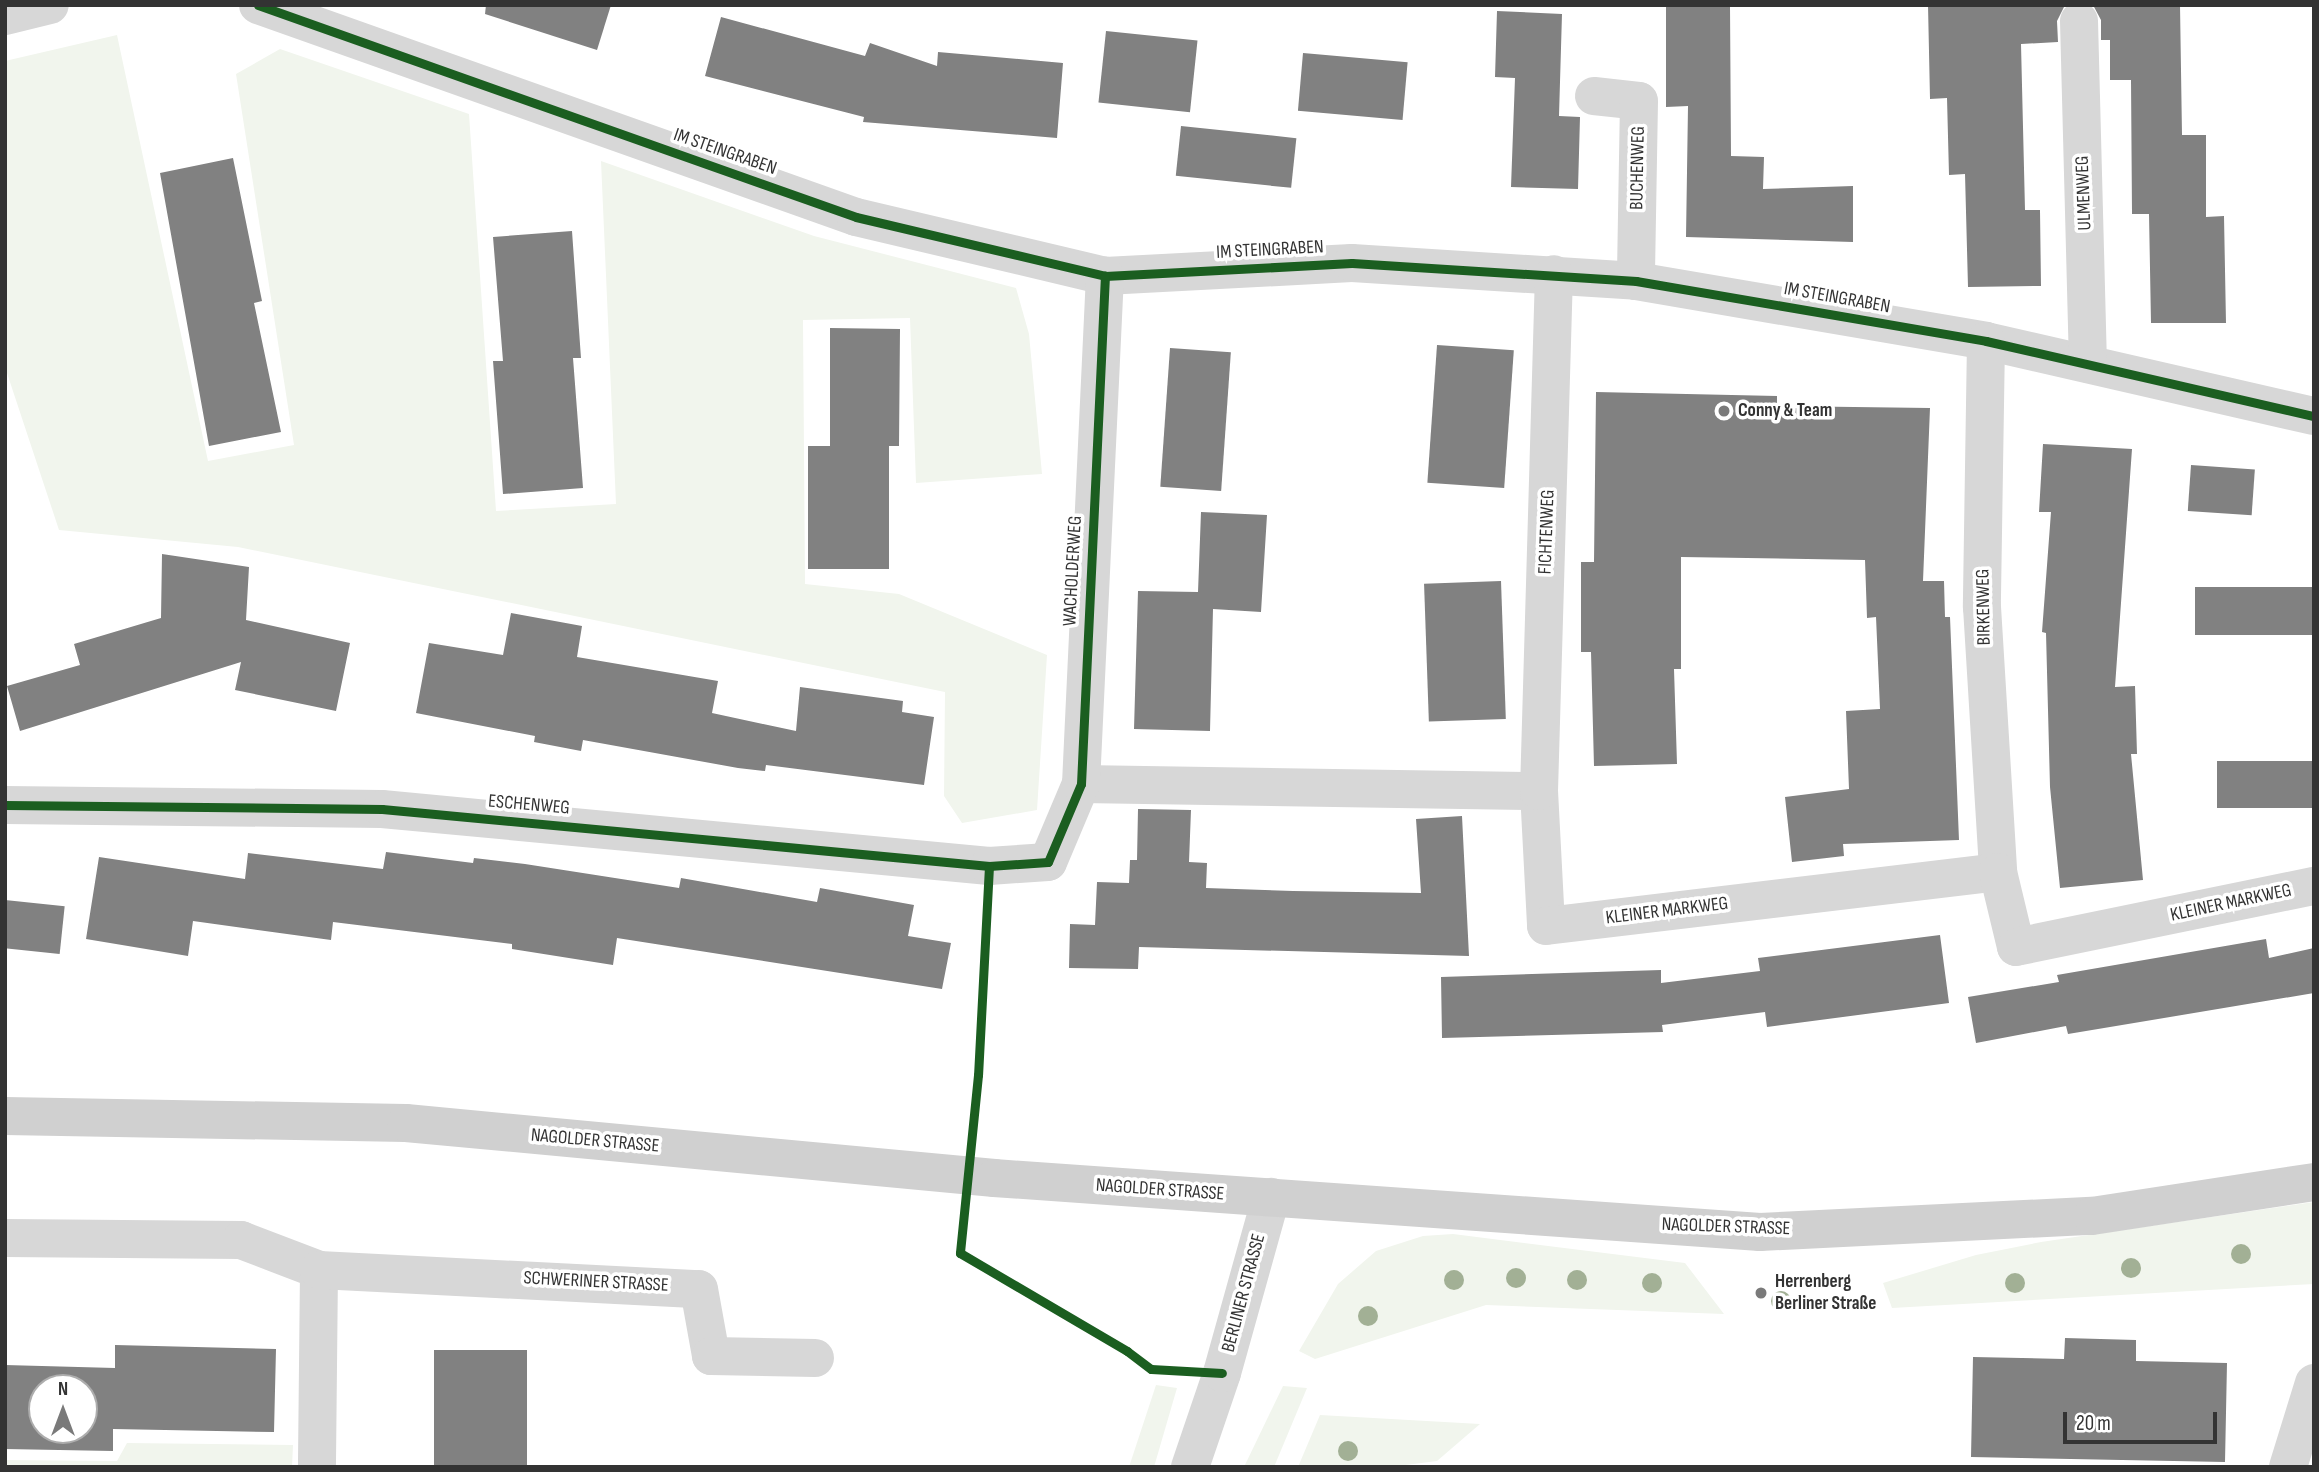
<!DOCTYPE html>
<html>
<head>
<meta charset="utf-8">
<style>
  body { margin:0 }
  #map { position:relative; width:2319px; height:1472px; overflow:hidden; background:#fff; font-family:"Sofia Sans Condensed",sans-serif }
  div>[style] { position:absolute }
  .green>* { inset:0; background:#f1f5ed }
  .building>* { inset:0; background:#818181; transform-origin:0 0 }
  .street>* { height:38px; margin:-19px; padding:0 19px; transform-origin:19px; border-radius:19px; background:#d7d7d7 }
  .secondary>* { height:38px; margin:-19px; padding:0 19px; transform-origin:19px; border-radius:19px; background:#d0d0d0 }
  .cycleway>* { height:9px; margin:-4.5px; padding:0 4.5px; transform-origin:4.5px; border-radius:4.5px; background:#1b5e20 }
  .trees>* { width:20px; height:20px; margin:-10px; border-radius:50%; background:#a2b095 }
  .dots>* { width:19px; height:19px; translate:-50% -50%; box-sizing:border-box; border:4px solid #fff; border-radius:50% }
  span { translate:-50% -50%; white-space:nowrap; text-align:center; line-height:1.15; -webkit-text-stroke:7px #fff; paint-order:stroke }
  .street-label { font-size:19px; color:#333 }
  .poi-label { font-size:19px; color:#333; font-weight:700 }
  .left { translate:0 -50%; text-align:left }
  .frame { position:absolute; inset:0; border:7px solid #333; pointer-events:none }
  .north { position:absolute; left:28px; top:1374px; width:70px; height:70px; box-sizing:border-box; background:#fff; border:2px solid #adadad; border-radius:50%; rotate:0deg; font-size:19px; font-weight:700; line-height:28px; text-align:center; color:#333 }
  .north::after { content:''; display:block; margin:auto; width:24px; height:32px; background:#7a7a7a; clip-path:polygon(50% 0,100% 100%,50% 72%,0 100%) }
  .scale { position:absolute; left:2063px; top:1412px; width:154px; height:32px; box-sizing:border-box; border:4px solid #333; border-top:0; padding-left:9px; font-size:21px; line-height:24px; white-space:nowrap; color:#333; -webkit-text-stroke:5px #fff; paint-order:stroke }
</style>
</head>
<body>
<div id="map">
  <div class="green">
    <i style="clip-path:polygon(117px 35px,208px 461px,294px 445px,236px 74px,280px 49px,469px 114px,496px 511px,616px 504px,601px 161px,814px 236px,1016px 288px,1029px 334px,1042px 474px,916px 483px,910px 318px,803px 320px,805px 584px,899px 594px,1047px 655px,1037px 810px,962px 823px,944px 796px,945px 692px,238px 547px,59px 530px,5px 367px,5px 61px)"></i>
    <i style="clip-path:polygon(2314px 1202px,2314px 1284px,1892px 1308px,1883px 1283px,1976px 1255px,2041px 1242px)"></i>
    <i style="clip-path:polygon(1453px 1234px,1685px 1263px,1724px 1314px,1486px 1305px,1315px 1359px,1299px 1351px,1338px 1284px,1376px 1251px,1423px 1236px)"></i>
    <i style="clip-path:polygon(1156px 1385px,1177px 1388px,1154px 1467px,1129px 1467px)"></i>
    <i style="clip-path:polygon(1283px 1386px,1307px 1388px,1274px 1467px,1244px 1467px)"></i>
    <i style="clip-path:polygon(1320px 1415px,1480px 1424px,1437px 1461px,1390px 1467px,1298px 1467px)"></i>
    <i style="clip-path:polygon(127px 1443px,293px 1445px,292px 1467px,5px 1467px,5px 1460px,117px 1461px)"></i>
  </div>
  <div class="building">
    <i style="clip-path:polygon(486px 5px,611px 5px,597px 50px,485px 14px)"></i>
    <i style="clip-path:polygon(1666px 5px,1730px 5px,1731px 156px,1764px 157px,1763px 189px,1853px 186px,1853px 242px,1686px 237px,1688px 106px,1666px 107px)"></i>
    <i style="clip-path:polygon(1928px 5px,2065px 5px,2057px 21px,2058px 42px,2021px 44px,2025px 210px,2040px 210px,2041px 286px,1968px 287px,1965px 174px,1949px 175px,1947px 98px,1930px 99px)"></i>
    <i style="clip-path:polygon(2093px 5px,2180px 5px,2182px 135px,2206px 135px,2206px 217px,2224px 216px,2226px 323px,2151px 323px,2149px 214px,2132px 214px,2131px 80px,2110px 80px,2110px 40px,2101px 40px,2101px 20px)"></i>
    <i style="clip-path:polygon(1497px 11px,1562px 14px,1559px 116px,1580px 117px,1578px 189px,1511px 187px,1515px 78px,1495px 77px)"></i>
    <i style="clip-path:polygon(721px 17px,865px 56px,870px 43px,937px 66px,938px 52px,1063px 63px,1057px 138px,863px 122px,864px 117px,705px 76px)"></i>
    <i style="left:1106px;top:31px;width:92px;height:72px;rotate:6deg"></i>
    <i style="left:1303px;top:53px;width:105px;height:58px;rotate:5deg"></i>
    <i style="left:1181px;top:126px;width:116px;height:50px;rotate:6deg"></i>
    <i style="clip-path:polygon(233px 158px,262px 301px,254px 303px,281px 432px,209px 446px,160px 173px)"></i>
    <i style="clip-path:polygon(572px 231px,581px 358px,573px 358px,583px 488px,503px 494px,493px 361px,503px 361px,493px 237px)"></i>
    <i style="clip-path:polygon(830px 328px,900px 329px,899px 446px,889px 446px,889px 569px,808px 569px,808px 446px,830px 446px)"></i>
    <i style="left:1437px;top:345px;width:77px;height:138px;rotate:4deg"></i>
    <i style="left:1170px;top:348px;width:61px;height:139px;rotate:4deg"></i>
    <i style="clip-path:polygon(1596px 392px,1777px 396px,1777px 406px,1930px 408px,1923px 581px,1944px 581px,1945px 617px,1950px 617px,1959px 840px,1843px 844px,1844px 856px,1792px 862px,1785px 797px,1849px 789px,1846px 711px,1880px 709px,1876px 617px,1867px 618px,1865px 560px,1681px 557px,1681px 669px,1674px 669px,1677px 764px,1594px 766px,1591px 652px,1581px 652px,1581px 562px,1594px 562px)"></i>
    <i style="clip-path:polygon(2043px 444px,2132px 449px,2115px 687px,2135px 686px,2137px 754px,2131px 754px,2143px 880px,2060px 888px,2050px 787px,2046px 633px,2042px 632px,2051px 512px,2039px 512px)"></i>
    <i style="left:2191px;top:465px;width:64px;height:46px;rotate:4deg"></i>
    <i style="clip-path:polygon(1201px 512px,1267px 515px,1261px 612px,1213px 609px,1210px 731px,1134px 729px,1138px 591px,1198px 592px)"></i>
    <i style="clip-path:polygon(162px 554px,249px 567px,246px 620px,350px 643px,336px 711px,235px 690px,241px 662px,20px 731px,7px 686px,80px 665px,74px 644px,161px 618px)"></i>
    <i style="left:1501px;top:581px;width:138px;height:77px;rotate:88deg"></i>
    <i style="left:2314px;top:587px;width:48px;height:119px;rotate:90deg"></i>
    <i style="clip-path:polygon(511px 613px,582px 626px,577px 657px,718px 681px,712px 713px,796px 731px,800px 687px,903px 701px,902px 712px,934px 717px,924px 785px,766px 765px,765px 771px,738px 768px,583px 740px,581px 751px,534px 742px,535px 736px,416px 713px,429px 643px,503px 655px)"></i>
    <i style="left:2314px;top:761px;width:47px;height:97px;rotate:90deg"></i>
    <i style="clip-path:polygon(1138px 809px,1191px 810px,1189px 862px,1207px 863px,1206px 888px,1293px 891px,1421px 893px,1416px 819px,1462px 816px,1469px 956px,1139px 947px,1138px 969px,1069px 968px,1070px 924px,1095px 925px,1097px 882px,1129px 883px,1130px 860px,1137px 860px)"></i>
    <i style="clip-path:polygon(386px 852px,473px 863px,474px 858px,525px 864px,679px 888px,681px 878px,817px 902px,820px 888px,914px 905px,908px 936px,951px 943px,942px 989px,617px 938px,613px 965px,512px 949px,512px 944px,333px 922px,331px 940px,193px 921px,188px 956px,86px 939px,99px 857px,245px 879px,248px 853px,383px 869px)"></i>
    <i style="left:5px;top:900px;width:60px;height:48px;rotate:6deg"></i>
    <i style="clip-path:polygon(1940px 935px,1949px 1003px,1767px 1027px,1765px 1012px,1662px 1025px,1663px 1032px,1442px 1038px,1441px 977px,1661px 970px,1661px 983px,1760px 971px,1758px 958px)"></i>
    <i style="clip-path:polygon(2266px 939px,2269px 958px,2314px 948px,2314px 993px,2068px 1034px,2066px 1026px,1976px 1043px,1968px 997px,2059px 982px,2057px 975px)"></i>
    <i style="clip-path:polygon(2065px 1338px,2136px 1340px,2136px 1361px,2227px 1363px,2225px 1462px,1971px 1457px,1973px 1357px,2064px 1359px)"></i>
    <i style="clip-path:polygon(evenodd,115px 1345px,276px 1349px,274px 1432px,113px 1429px,113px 1451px,5px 1449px,5px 1365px,115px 1368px,115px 1345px,42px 1388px,84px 1388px,84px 1430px,42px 1430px,42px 1388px)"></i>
    <i style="left:434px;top:1350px;width:93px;height:117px"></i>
  </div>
  <div class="street">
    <i style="left:258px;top:5px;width:634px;rotate:19.52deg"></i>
    <i style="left:856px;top:217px;width:256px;rotate:13.3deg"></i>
    <i style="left:1105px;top:276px;width:247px;rotate:-3deg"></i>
    <i style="left:1352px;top:263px;width:285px;rotate:3.6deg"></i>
    <i style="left:1636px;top:281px;width:355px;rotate:9.7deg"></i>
    <i style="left:1986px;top:341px;width:336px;rotate:12.9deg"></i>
    <i style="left:5px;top:16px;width:46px;rotate:-13.7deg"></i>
    <i style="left:2079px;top:21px;width:343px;rotate:88.5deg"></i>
    <i style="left:1594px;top:96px;width:45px;rotate:6.3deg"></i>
    <i style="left:1639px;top:101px;width:180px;rotate:91deg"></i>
    <i style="left:1986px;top:341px;width:266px;rotate:90.9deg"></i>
    <i style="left:1982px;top:607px;width:265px;rotate:86.5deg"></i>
    <i style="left:1081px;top:784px;width:458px;rotate:0.9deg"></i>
    <i style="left:1539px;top:791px;width:135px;rotate:87deg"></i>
    <i style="left:1546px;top:926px;width:455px;rotate:-6.8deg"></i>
    <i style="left:1998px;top:872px;width:77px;rotate:76.5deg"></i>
    <i style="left:2016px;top:947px;width:304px;rotate:-11.6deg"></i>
    <i style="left:1539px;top:791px;width:517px;rotate:-88.34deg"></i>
    <i style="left:5px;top:805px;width:377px;rotate:0.6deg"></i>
    <i style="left:382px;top:809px;width:610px;rotate:5.36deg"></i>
    <i style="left:989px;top:866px;width:59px;rotate:-3.9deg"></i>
    <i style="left:1048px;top:862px;width:85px;rotate:-67.1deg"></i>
    <i style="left:1081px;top:784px;width:509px;rotate:-87.3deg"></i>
    <i style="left:5px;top:1238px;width:236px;rotate:0.5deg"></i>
    <i style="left:241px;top:1240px;width:84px;rotate:21deg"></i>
    <i style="left:319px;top:1270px;width:197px;rotate:90.6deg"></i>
    <i style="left:319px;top:1270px;width:380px;rotate:2.9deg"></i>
    <i style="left:699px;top:1289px;width:68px;rotate:79.8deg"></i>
    <i style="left:711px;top:1356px;width:104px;rotate:1.1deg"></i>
    <i style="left:1190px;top:1467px;width:99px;rotate:-71.2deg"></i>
    <i style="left:1222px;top:1373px;width:183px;rotate:-74.4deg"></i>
    <i style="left:2288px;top:1467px;width:88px;rotate:-72.8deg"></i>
  </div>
  <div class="secondary">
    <i style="left:5px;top:1116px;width:401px;rotate:1deg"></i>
    <i style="left:406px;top:1123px;width:591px;rotate:5.34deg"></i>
    <i style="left:994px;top:1178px;width:768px;rotate:4.03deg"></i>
    <i style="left:1760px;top:1232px;width:332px;rotate:-2.8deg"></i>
    <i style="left:2092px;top:1216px;width:225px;rotate:-8.7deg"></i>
  </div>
  <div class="cycleway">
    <i style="left:258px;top:5px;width:634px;rotate:19.52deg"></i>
    <i style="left:856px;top:217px;width:256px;rotate:13.3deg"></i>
    <i style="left:1105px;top:276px;width:247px;rotate:-3deg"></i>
    <i style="left:1352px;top:263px;width:285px;rotate:3.6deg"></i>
    <i style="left:1636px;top:281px;width:355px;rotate:9.7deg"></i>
    <i style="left:1986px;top:341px;width:336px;rotate:12.9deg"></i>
    <i style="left:5px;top:805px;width:377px;rotate:0.6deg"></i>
    <i style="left:382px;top:809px;width:610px;rotate:5.36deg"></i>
    <i style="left:989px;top:866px;width:59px;rotate:-3.9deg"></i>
    <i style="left:1048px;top:862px;width:85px;rotate:-67.1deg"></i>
    <i style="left:1081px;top:784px;width:509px;rotate:-87.3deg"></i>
    <i style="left:989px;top:866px;width:209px;rotate:93deg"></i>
    <i style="left:978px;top:1075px;width:179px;rotate:95.8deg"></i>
    <i style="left:960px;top:1253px;width:194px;rotate:30.4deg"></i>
    <i style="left:1127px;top:1351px;width:30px;rotate:37deg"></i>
    <i style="left:1151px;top:1369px;width:71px;rotate:3.2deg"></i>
  </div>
  <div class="trees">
    <i style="left:2241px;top:1254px"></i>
    <i style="left:2131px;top:1268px"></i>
    <i style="left:1516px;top:1278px"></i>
    <i style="left:1454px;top:1280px"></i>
    <i style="left:1577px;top:1280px"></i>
    <i style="left:1652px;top:1283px"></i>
    <i style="left:2015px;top:1283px"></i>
    <i style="left:1781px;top:1301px"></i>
    <i style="left:1368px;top:1316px"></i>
    <i style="left:1348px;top:1451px"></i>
  </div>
  <div class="dots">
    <i style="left:1724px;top:411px;background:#7a7a7a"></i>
    <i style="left:1761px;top:1293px;background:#7a7a7a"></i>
  </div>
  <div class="street-label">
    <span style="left:725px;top:152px;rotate:19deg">IM STEINGRABEN</span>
    <span style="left:1638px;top:168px;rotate:-89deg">BUCHENWEG</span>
    <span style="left:2084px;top:193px;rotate:-92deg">ULMENWEG</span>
    <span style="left:1270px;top:250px;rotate:-3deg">IM STEINGRABEN</span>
    <span style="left:1837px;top:298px;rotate:10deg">IM STEINGRABEN</span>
    <span style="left:1547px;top:532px;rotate:-88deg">FICHTENWEG</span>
    <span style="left:1073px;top:571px;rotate:-87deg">WACHOLDERWEG</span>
    <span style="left:1984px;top:607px;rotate:-91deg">BIRKENWEG</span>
    <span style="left:529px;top:805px;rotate:5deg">ESCHENWEG</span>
    <span style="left:2231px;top:903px;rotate:-12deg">KLEINER MARKWEG</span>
    <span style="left:1667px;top:911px;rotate:-7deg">KLEINER MARKWEG</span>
    <span style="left:595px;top:1141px;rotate:5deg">NAGOLDER STRASSE</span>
    <span style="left:1160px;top:1190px;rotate:4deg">NAGOLDER STRASSE</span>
    <span style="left:1726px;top:1227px;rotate:2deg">NAGOLDER STRASSE</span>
    <span style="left:596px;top:1282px;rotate:3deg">SCHWERINER STRASSE</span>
    <span style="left:1244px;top:1293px;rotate:-75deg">BERLINER STRASSE</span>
  </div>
  <div class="poi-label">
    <span class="left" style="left:1738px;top:411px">Conny &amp; Team</span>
    <span class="left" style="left:1775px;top:1293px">Herrenberg<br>Berliner Straße</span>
  </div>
  <div class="frame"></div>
  <div class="north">N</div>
  <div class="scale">20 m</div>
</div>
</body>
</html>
